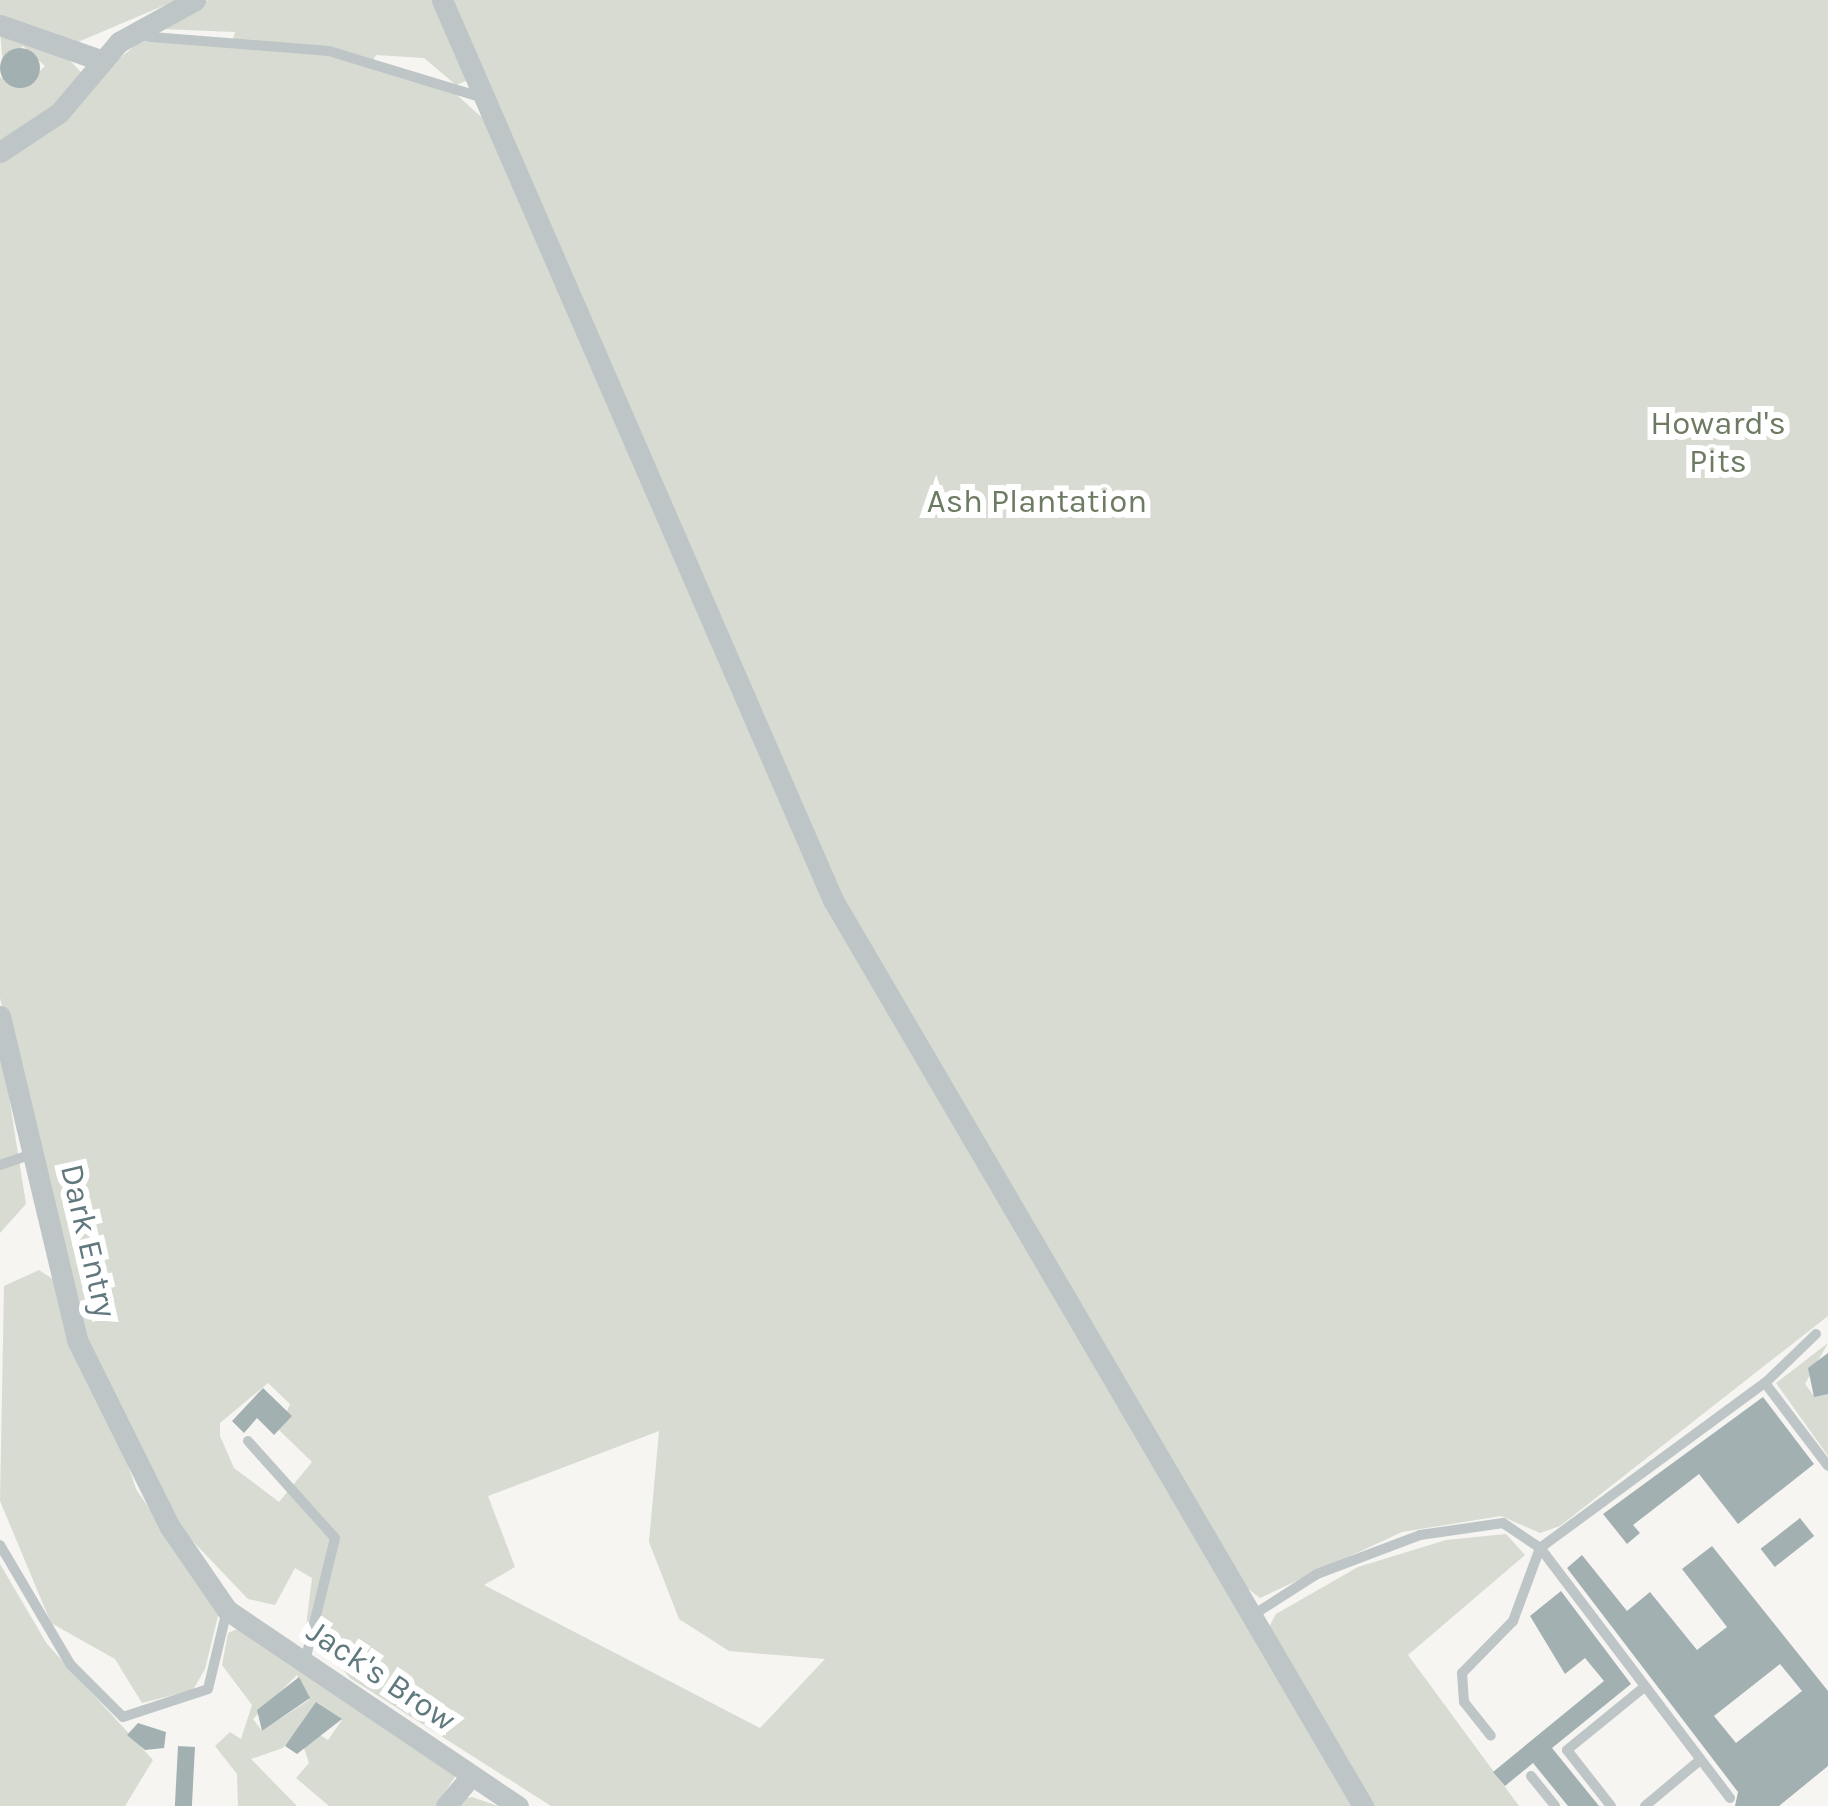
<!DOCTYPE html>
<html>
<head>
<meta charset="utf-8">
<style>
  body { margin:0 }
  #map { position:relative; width:1828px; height:1806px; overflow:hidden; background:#f6f5f2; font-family:Karla,sans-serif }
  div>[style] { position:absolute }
  .green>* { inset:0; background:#d7dbd1 }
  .building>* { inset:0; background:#a3b0b2; transform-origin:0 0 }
  .round { border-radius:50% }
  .service>* { height:10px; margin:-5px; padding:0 5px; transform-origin:5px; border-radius:5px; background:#bec5c7 }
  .minor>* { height:21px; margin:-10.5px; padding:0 10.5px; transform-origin:10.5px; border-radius:10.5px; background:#bec5c7 }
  span { translate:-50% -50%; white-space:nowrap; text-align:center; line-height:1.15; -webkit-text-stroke:12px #fff; paint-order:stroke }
  .park-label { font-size:33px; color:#6d7b63 }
  .street-label { font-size:33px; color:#60787e }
</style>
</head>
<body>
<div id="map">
  <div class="green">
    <i style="clip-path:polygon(0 0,177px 0,78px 42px,0 19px)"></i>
    <i style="clip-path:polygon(evenodd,208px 0,1828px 0,1828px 1316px,1560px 1526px,1540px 1533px,1501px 1516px,1402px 1532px,1260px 1598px,1235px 1579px,846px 907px,460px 25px,450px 30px,473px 78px,456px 85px,424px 58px,376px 55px,371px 64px,449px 88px,487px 122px,827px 905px,1335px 1778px,1351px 1764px,1267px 1631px,1276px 1614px,1358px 1567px,1446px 1540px,1506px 1534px,1525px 1555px,1408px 1655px,1519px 1806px,551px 1806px,350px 1678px,306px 1626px,312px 1578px,295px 1568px,275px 1605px,248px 1599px,182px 1530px,134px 1439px,124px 1453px,136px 1489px,219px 1612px,205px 1669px,193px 1690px,142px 1703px,115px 1659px,51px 1623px,0 1501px,4px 1286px,39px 1270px,54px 1280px,95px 1392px,109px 1392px,67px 1285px,0 998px,0 148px,8px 154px,63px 118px,57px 108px,0 145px,0 77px,26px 85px,45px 66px,23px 46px,3px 66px,0 31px,64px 54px,91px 83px,139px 42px,232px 42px,235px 32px,160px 29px,208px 0,268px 1383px,290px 1404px,279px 1430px,312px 1462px,279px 1502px,234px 1468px,220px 1436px,220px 1423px,268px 1383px,208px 0,659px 1431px,649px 1542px,679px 1619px,729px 1651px,825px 1659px,760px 1728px,484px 1585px,515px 1567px,488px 1496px,659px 1431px)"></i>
    <i style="clip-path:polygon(0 1040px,26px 1204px,0 1233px)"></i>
    <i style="clip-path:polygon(1828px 1343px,1805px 1384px,1814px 1396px,1828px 1386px,1828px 1456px,1776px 1383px)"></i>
    <i style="clip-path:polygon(0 1564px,47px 1644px,153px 1760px,125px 1806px,0 1806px)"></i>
    <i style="clip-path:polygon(evenodd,240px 1628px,456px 1775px,437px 1805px,472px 1797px,498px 1806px,329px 1806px,296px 1778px,309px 1763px,303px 1745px,317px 1733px,328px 1740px,342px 1720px,318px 1703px,283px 1748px,251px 1759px,297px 1806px,238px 1806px,237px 1774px,215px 1746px,230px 1732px,241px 1739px,252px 1705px,222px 1665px,228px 1633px,240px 1628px,297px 1675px,309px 1700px,262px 1731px,253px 1719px,297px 1675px)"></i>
  </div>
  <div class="building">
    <i class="round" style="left:0;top:48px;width:40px;height:40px"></i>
    <i style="clip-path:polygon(1828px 1353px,1828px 1394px,1814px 1397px,1808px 1368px)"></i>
    <i style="clip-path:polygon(263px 1388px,292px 1416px,274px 1435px,257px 1418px,244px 1433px,232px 1421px)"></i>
    <i style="clip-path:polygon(1763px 1397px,1814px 1464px,1738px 1524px,1699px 1474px,1633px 1525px,1640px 1533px,1627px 1544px,1603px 1514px)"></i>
    <i style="left:1800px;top:1518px;width:23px;height:50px;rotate:52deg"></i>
    <i style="clip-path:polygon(evenodd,1712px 1546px,1828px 1691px,1828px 1766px,1779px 1806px,1735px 1806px,1738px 1792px,1567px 1568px,1582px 1555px,1627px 1611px,1650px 1592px,1697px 1650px,1727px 1627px,1682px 1569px,1712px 1546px,1780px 1664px,1802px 1691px,1736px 1743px,1714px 1716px,1780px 1664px)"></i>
    <i style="clip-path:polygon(1561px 1591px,1631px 1684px,1552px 1748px,1599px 1806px,1568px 1806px,1533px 1763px,1505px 1786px,1493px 1772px,1604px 1681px,1585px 1658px,1565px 1674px,1530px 1616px)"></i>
    <i style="clip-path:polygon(299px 1677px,310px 1698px,262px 1731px,257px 1710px)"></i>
    <i style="clip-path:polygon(316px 1702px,342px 1719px,297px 1754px,285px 1746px)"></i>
    <i style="clip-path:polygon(138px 1723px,166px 1732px,164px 1748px,145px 1750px,127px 1735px)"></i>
    <i style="left:178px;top:1746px;width:17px;height:60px;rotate:3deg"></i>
  </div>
  <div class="service">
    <i style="left:139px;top:36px;width:191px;rotate:4.5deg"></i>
    <i style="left:329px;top:51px;width:162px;rotate:16.9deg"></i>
    <i style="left:0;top:1165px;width:37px;rotate:-19deg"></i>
    <i style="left:1816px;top:1334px;width:71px;rotate:136.1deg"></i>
    <i style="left:1765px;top:1383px;width:104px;rotate:52.8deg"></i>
    <i style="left:248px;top:1441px;width:130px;rotate:48.1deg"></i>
    <i style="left:335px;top:1538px;width:127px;rotate:103.7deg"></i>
    <i style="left:0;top:1545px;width:138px;rotate:59.5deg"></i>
    <i style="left:70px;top:1664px;width:75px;rotate:45deg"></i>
    <i style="left:123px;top:1717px;width:89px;rotate:-18.2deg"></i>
    <i style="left:208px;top:1689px;width:81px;rotate:-76.5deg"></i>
    <i style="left:1253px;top:1615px;width:76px;rotate:-32.6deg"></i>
    <i style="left:1317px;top:1574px;width:110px;rotate:-20.7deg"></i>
    <i style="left:1420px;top:1535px;width:84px;rotate:-8.2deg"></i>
    <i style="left:1503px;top:1523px;width:45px;rotate:34deg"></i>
    <i style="left:1540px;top:1548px;width:78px;rotate:110.3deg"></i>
    <i style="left:1513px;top:1621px;width:73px;rotate:134.4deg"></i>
    <i style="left:1462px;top:1673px;width:29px;rotate:86deg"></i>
    <i style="left:1464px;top:1702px;width:43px;rotate:51.5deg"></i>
    <i style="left:1531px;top:1776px;width:38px;rotate:51deg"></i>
    <i style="left:1730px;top:1798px;width:314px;rotate:-127.2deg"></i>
    <i style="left:1540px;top:1548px;width:279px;rotate:-36.3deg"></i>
    <i style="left:1611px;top:1806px;width:71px;rotate:-128.2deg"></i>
    <i style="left:1567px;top:1750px;width:98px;rotate:-39.2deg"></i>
    <i style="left:1645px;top:1806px;width:72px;rotate:-39.9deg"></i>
  </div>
  <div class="minor">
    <i style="left:442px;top:0;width:981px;rotate:66.52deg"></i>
    <i style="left:833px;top:900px;width:1050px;rotate:59.67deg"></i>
    <i style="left:0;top:25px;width:106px;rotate:19.3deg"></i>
    <i style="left:0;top:152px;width:71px;rotate:-33.5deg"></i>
    <i style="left:59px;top:113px;width:93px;rotate:-49.8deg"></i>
    <i style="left:119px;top:42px;width:87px;rotate:-28.9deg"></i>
    <i style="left:0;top:1016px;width:333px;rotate:76.6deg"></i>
    <i style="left:77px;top:1340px;width:209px;rotate:63.6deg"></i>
    <i style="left:170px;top:1527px;width:101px;rotate:55.5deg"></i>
    <i style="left:227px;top:1610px;width:351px;rotate:34deg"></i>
    <i style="left:446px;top:1806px;width:39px;rotate:-50deg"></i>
  </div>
  <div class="park-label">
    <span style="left:1718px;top:443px">Howard's<br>Pits</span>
    <span style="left:1037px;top:502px">Ash Plantation</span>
  </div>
  <div class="street-label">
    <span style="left:88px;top:1241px;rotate:77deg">Dark Entry</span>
    <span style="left:381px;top:1676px;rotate:34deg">Jack's Brow</span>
  </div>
</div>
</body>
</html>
